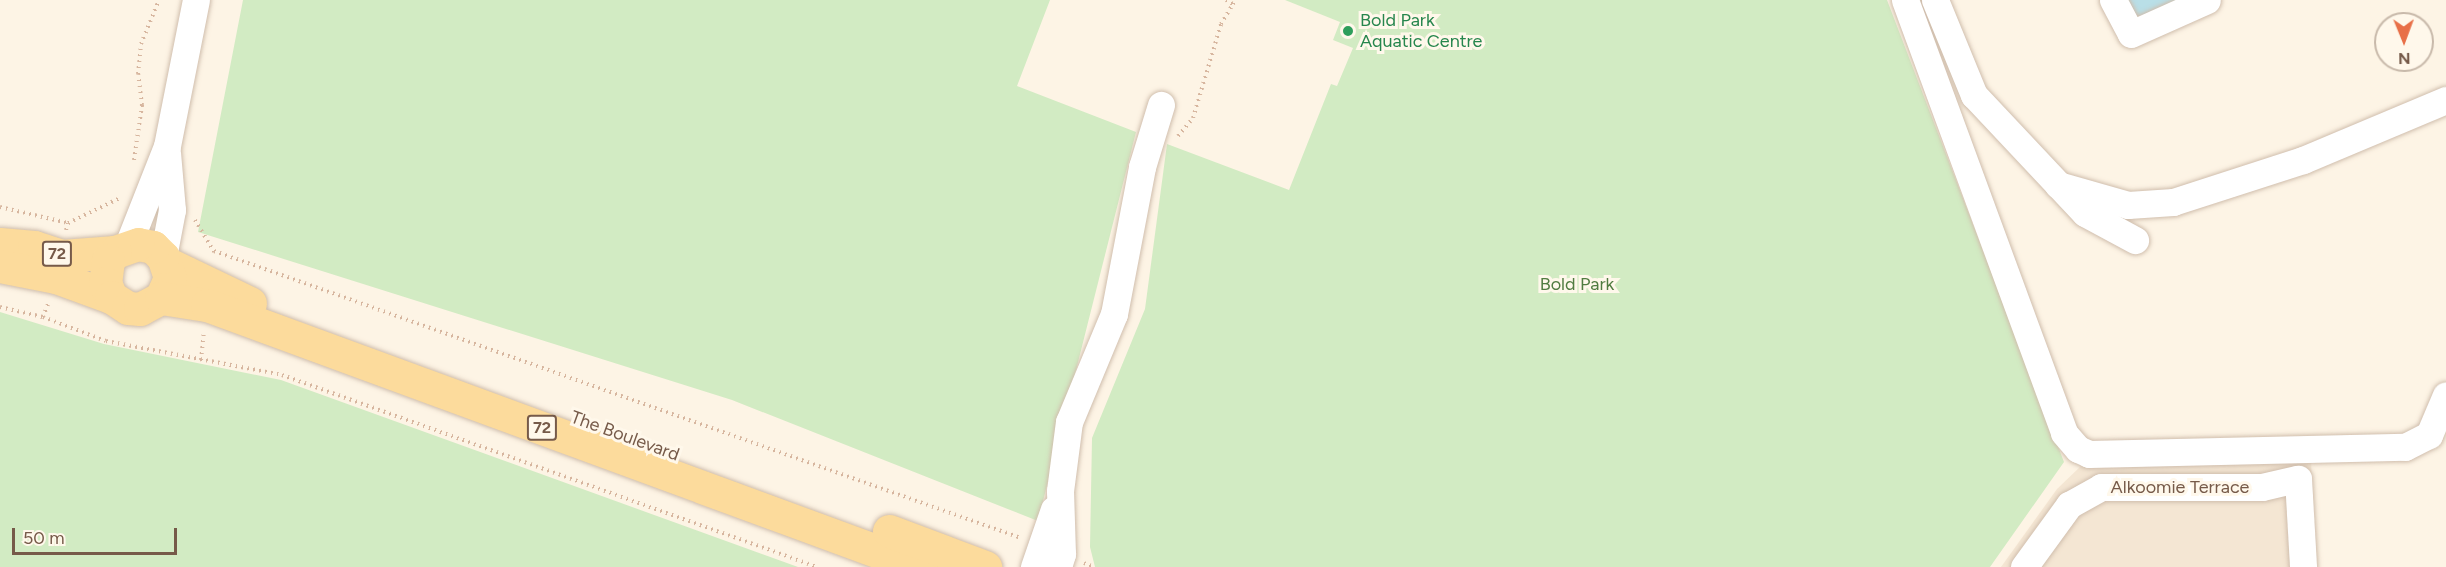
<!DOCTYPE html>
<html>
<head>
<meta charset="utf-8">
<style>
  body { margin:0 }
  #map { position:relative; width:2446px; height:567px; overflow:hidden; background:#fdf4e5; font-family:Figtree,sans-serif }
  div>[style] { position:absolute }
  .residential>* { inset:0; background:#f4e6d3 }
  .green>* { inset:0; background:#d2ebc3 }
  .water>* { inset:0; background:#b9dfe7 }
  .path>* { height:4px; margin-top:-2px; transform-origin:0; background:repeating-linear-gradient(90deg,#d7b69f 0 1.5px,transparent 0 6px) }
  .roads { filter:drop-shadow(0 0 2px #d0bead) drop-shadow(0 0 2px #d0bead) }
  .minor>* { height:27px; margin:-13.5px; padding:0 13.5px; transform-origin:13.5px; border-radius:13.5px; background:#fff }
  .major>* { height:33px; margin:-16.5px; padding:0 16.5px; transform-origin:16.5px; border-radius:16.5px; background:#fcdb9c }
  .dots>* { width:16px; height:16px; translate:-50% -50%; box-sizing:border-box; border:3px solid #fff8eb; border-radius:50% }
  span { translate:-50% -50%; white-space:nowrap; text-align:center; line-height:1.15; -webkit-text-stroke:6px #fff8eb; paint-order:stroke }
  .shield-label span { padding:2px 4px; background:#fff8eb; border:2px solid; border-radius:4px; -webkit-text-stroke-width:0 }
  .shield-label { font-size:16px; color:#765a49; font-weight:700 }
  .leisure-label { font-size:18px; color:#27864d }
  .left { translate:0 -50%; text-align:left }
  .park-label { font-size:18px; color:#517c41 }
  .street-label { font-size:18px; color:#765a49 }
  .north { position:absolute; left:2374px; top:12px; width:60px; height:60px; box-sizing:border-box; background:#fff8eb; border:2px solid #c8b9aa; border-radius:50%; rotate:179deg; font-size:16px; font-weight:700; line-height:24px; text-align:center; color:#765a49 }
  .north::after { content:''; display:block; margin:auto; width:21px; height:27px; background:#e87048; clip-path:polygon(50% 0,100% 100%,50% 72%,0 100%) }
  .scale { position:absolute; left:12px; top:528px; width:165px; height:27px; box-sizing:border-box; border:3px solid #765a49; border-top:0; padding-left:8px; font-size:18px; line-height:21px; white-space:nowrap; color:#765a49; -webkit-text-stroke:4px #fff8eb; paint-order:stroke }
</style>
</head>
<body>
<div id="map">
  <div class="residential">
    <i style="clip-path:polygon(2311px 458px,2314px 567px,2001px 567px,2057px 489px,2082px 465px)"></i>
  </div>
  <div class="green">
    <i style="clip-path:polygon(243px 0,1050px 0,1017px 86px,1136px 132px,1038px 521px,732px 400px,198px 232px)"></i>
    <i style="clip-path:polygon(1285px 0,1887px 0,2064px 462px,1990px 567px,1095px 567px,1090px 547px,1092px 438px,1145px 309px,1167px 144px,1289px 190px,1331px 84px,1337px 86px,1353px 48px,1333px 40px,1340px 22px)"></i>
    <i style="clip-path:polygon(0 312px,104px 344px,281px 380px,798px 567px,0 567px)"></i>
  </div>
  <div class="water">
    <i style="clip-path:polygon(2123px 0,2184px 0,2134px 23px)"></i>
  </div>
  <div class="path">
    <i style="left:1226px;top:0;width:8px;rotate:30deg"></i>
    <i style="left:1233px;top:4px;width:4px;rotate:-63deg"></i>
    <i style="left:1178px;top:136px;width:23px;rotate:-50deg"></i>
    <i style="left:1193px;top:118px;width:98px;rotate:-73.4deg"></i>
    <i style="left:1221px;top:24px;width:23px;rotate:-59deg"></i>
    <i style="left:134px;top:160px;width:56px;rotate:-81.7deg"></i>
    <i style="left:142px;top:105px;width:31px;rotate:-97deg"></i>
    <i style="left:138px;top:74px;width:30px;rotate:-84deg"></i>
    <i style="left:141px;top:44px;width:48px;rotate:-67.8deg"></i>
    <i style="left:0;top:207px;width:70px;rotate:13.2deg"></i>
    <i style="left:195px;top:220px;width:37px;rotate:59deg"></i>
    <i style="left:66px;top:230px;width:7px;rotate:-74deg"></i>
    <i style="left:68px;top:223px;width:58px;rotate:-25.7deg"></i>
    <i style="left:214px;top:251px;width:857px;rotate:19.58deg"></i>
    <i style="left:0;top:307px;width:44px;rotate:13.1deg"></i>
    <i style="left:43px;top:317px;width:67px;rotate:20.9deg"></i>
    <i style="left:106px;top:341px;width:179px;rotate:10.9deg"></i>
    <i style="left:282px;top:375px;width:568px;rotate:19.74deg"></i>
    <i style="left:43px;top:317px;width:17px;rotate:-69deg"></i>
    <i style="left:201px;top:360px;width:29px;rotate:-84deg"></i>
    <i style="left:1084px;top:563px;width:11px;rotate:22deg"></i>
  </div>
  <div class="roads">
    <div class="minor">
      <i style="left:1905px;top:0;width:461px;rotate:69.8deg"></i>
      <i style="left:2064px;top:433px;width:21px;rotate:49deg"></i>
      <i style="left:2078px;top:449px;width:12px;rotate:24deg"></i>
      <i style="left:2089px;top:454px;width:316px;rotate:-1.3deg"></i>
      <i style="left:2405px;top:447px;width:27px;rotate:-27deg"></i>
      <i style="left:2429px;top:435px;width:43px;rotate:-67deg"></i>
      <i style="left:1935px;top:0;width:103px;rotate:67.7deg"></i>
      <i style="left:1974px;top:95px;width:162px;rotate:46.8deg"></i>
      <i style="left:2085px;top:213px;width:57px;rotate:28.4deg"></i>
      <i style="left:2113px;top:0;width:38px;rotate:62deg"></i>
      <i style="left:2131px;top:34px;width:83px;rotate:-24.1deg"></i>
      <i style="left:2058px;top:185px;width:73px;rotate:15.9deg"></i>
      <i style="left:2128px;top:205px;width:45px;rotate:-3.8deg"></i>
      <i style="left:2173px;top:202px;width:137px;rotate:-17.9deg"></i>
      <i style="left:2303px;top:160px;width:155px;rotate:-22.8deg"></i>
      <i style="left:128px;top:245px;width:106px;rotate:-68.5deg"></i>
      <i style="left:167px;top:146px;width:149px;rotate:-78.8deg"></i>
      <i style="left:163px;top:257px;width:48px;rotate:-79.2deg"></i>
      <i style="left:172px;top:210px;width:57px;rotate:-95deg"></i>
      <i style="left:1034px;top:567px;width:61px;rotate:-71deg"></i>
      <i style="left:1058px;top:567px;width:14px;rotate:-73deg"></i>
      <i style="left:1062px;top:554px;width:63px;rotate:-91.8deg"></i>
      <i style="left:1060px;top:491px;width:70px;rotate:-82.6deg"></i>
      <i style="left:1069px;top:422px;width:117px;rotate:-67.4deg"></i>
      <i style="left:1114px;top:314px;width:150px;rotate:-79.2deg"></i>
      <i style="left:1142px;top:167px;width:65px;rotate:-73deg"></i>
      <i style="left:2024px;top:567px;width:77px;rotate:-54deg"></i>
      <i style="left:2069px;top:505px;width:37px;rotate:-29deg"></i>
      <i style="left:2101px;top:487px;width:161px"></i>
      <i style="left:2262px;top:487px;width:37px;rotate:-13deg"></i>
      <i style="left:2298px;top:479px;width:88px;rotate:86.7deg"></i>
    </div>
    <div class="major">
      <i style="left:0;top:244px;width:34px;rotate:5deg"></i>
      <i style="left:34px;top:247px;width:29px;rotate:18deg"></i>
      <i style="left:62px;top:256px;width:53px;rotate:-4.3deg"></i>
      <i style="left:166px;top:263px;width:93px;rotate:25.5deg"></i>
      <i style="left:0;top:266px;width:57px;rotate:11.1deg"></i>
      <i style="left:56px;top:277px;width:59px;rotate:20deg"></i>
      <i style="left:161px;top:298px;width:22px;rotate:-66deg"></i>
      <i style="left:170px;top:278px;width:22px;rotate:-108deg"></i>
      <i style="left:163px;top:257px;width:14px;rotate:-135deg"></i>
      <i style="left:153px;top:247px;width:15px;rotate:-169deg"></i>
      <i style="left:138px;top:244px;width:24px;rotate:161deg"></i>
      <i style="left:115px;top:252px;width:11px;rotate:131deg"></i>
      <i style="left:108px;top:260px;width:23px;rotate:97deg"></i>
      <i style="left:105px;top:283px;width:15px;rotate:67deg"></i>
      <i style="left:111px;top:297px;width:20px;rotate:33deg"></i>
      <i style="left:128px;top:308px;width:12px;rotate:5deg"></i>
      <i style="left:140px;top:309px;width:24px;rotate:-28deg"></i>
      <i style="left:161px;top:298px;width:47px;rotate:8.7deg"></i>
      <i style="left:207px;top:305px;width:760px;rotate:20.18deg"></i>
      <i style="left:889px;top:531px;width:103px;rotate:20.6deg"></i>
    </div>
  </div>
  <div class="dots">
    <i style="left:1348px;top:31px;background:#2e9e5b"></i>
  </div>
  <div class="shield-label">
    <span style="left:57px;top:254px">72</span>
    <span style="left:542px;top:428px">72</span>
  </div>
  <div class="leisure-label">
    <span class="left" style="left:1360px;top:31px">Bold Park<br>Aquatic Centre</span>
  </div>
  <div class="park-label">
    <span style="left:1577px;top:284px">Bold Park</span>
  </div>
  <div class="street-label">
    <span style="left:625px;top:436px;rotate:20deg">The Boulevard</span>
    <span style="left:2180px;top:487px">Alkoomie Terrace</span>
  </div>
  <div class="north">N</div>
  <div class="scale">50 m</div>
</div>
</body>
</html>
